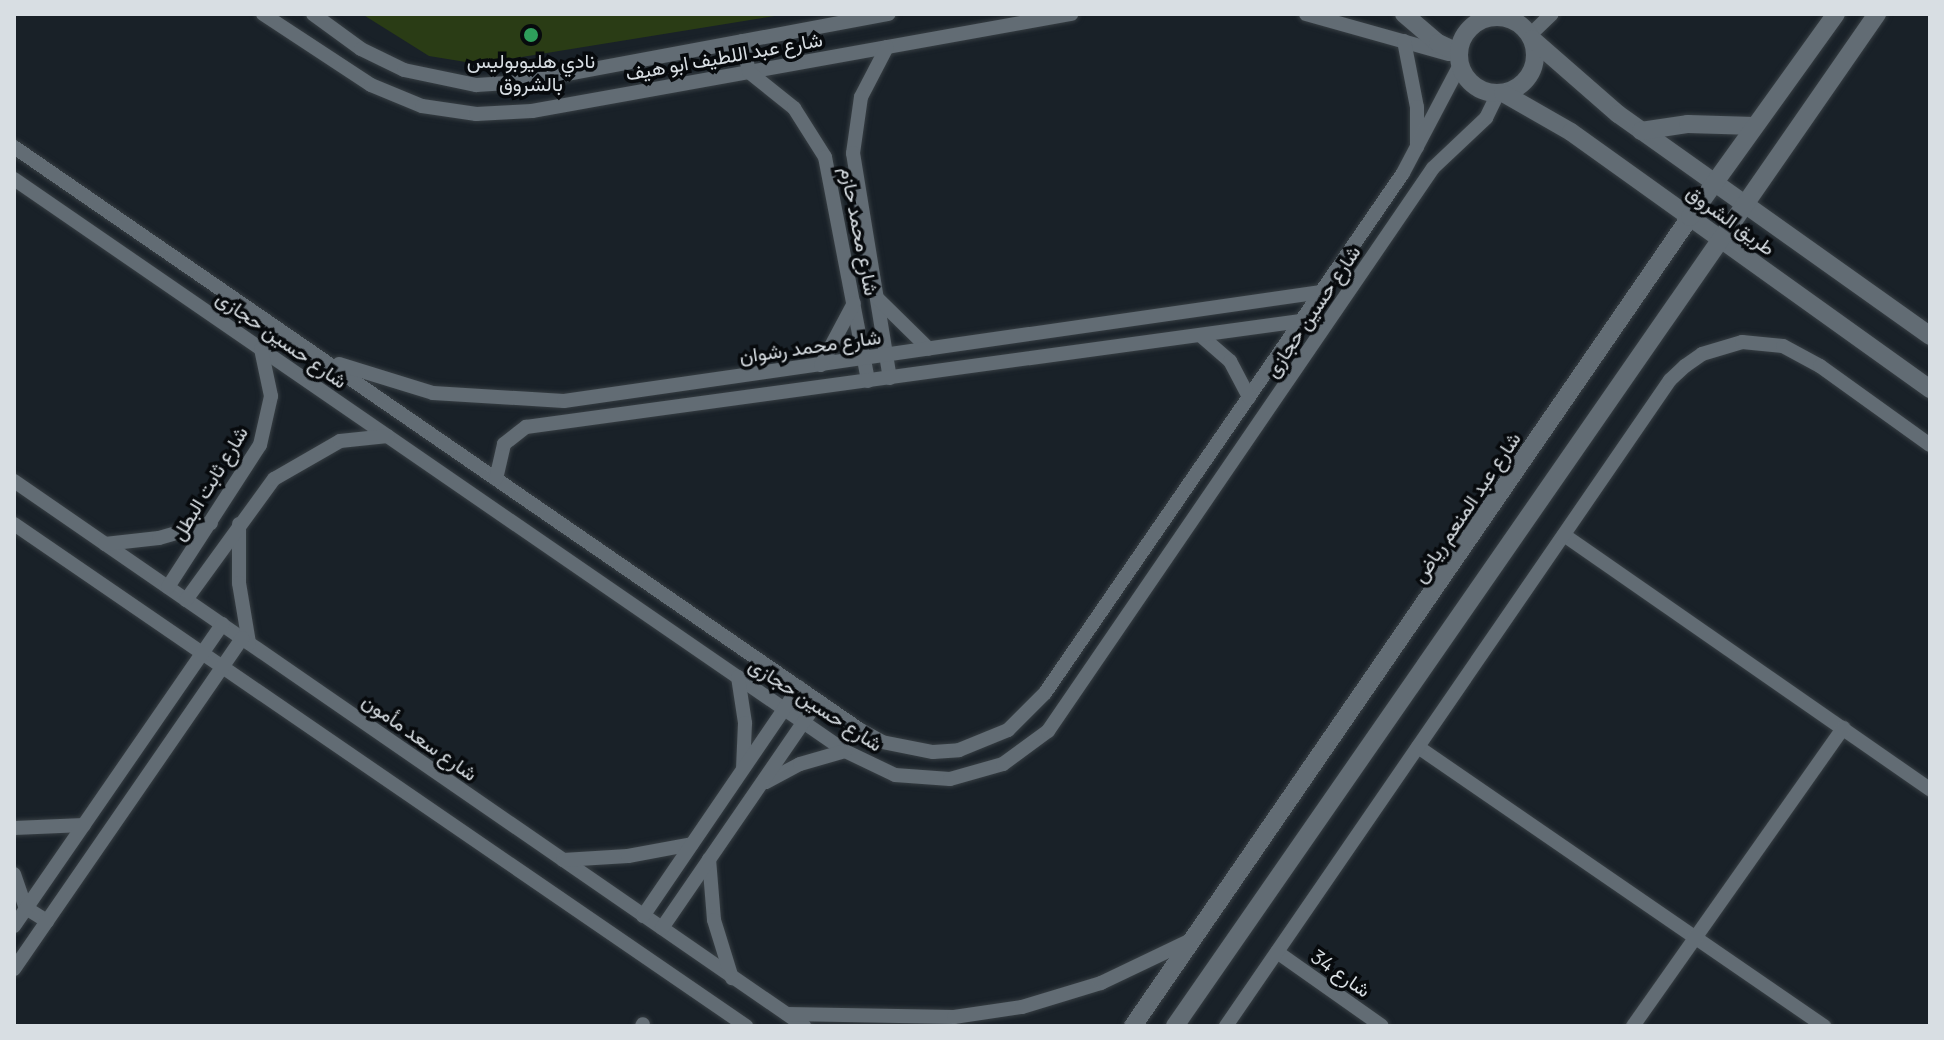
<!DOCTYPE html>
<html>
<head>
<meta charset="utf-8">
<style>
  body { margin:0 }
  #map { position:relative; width:1944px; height:1040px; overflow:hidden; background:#192128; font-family:Manrope,Vazirmatn,sans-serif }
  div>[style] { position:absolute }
  .green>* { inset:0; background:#2a3c15 }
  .roads { filter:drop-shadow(0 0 2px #373e43) drop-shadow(0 0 2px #373e43) }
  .minor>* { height:14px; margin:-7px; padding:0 7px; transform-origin:7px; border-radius:7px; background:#626c74 }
  .tertiary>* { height:18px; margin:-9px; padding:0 9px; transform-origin:9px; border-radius:9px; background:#626c74 }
  .tertiary>.ring { margin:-9px; padding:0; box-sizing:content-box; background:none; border:18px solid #626c74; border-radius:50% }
  .dots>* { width:22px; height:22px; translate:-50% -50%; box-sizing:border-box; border:4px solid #070a0d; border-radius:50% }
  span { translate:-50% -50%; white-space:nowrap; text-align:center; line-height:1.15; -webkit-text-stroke:7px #070a0d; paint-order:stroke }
  .street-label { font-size:20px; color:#d8dee3 }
  .poi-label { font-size:20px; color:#d8dee3 }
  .frame { position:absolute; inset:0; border:16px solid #d8dee3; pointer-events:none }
</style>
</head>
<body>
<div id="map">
  <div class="green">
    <i style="clip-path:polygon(362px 14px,787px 14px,478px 64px,429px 56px)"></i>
  </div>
  <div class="roads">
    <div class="minor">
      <i style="left:263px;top:14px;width:129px;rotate:33.3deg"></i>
      <i style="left:371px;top:85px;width:55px;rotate:22.4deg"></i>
      <i style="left:422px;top:106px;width:55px;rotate:8.4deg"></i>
      <i style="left:476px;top:114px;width:56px;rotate:-3.1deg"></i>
      <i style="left:532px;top:111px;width:548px;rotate:-10.2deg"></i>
      <i style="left:313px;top:14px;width:59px;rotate:36.1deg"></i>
      <i style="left:361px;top:49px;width:48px;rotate:26deg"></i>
      <i style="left:404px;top:70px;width:74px;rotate:11.8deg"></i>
      <i style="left:476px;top:85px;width:48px;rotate:-3.6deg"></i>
      <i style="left:524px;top:82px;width:371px;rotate:-10.6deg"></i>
      <i style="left:1306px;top:14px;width:148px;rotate:15.7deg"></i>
      <i style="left:1496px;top:16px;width:2px;rotate:-90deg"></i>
      <i style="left:1530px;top:35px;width:30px;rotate:-44deg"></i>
      <i style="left:742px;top:41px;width:32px;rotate:77deg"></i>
      <i style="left:749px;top:72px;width:58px;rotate:38.7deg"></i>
      <i style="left:794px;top:108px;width:58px;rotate:57.7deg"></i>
      <i style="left:825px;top:157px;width:228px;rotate:79.1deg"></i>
      <i style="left:1404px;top:41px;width:67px;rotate:78.9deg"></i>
      <i style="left:1417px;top:107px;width:40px;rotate:90deg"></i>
      <i style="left:887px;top:47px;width:56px;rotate:117.5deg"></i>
      <i style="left:861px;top:97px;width:57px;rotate:98.1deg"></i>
      <i style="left:853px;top:153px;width:228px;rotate:80.7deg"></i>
      <i style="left:14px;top:147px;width:1026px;rotate:34.56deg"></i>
      <i style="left:859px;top:729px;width:26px;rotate:29deg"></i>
      <i style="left:882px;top:742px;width:52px;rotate:11.1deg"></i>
      <i style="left:933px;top:752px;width:26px;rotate:-4deg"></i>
      <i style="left:959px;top:750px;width:53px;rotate:-22.2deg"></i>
      <i style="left:1008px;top:730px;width:52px;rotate:-45deg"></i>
      <i style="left:1045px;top:693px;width:631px;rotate:-55.45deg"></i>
      <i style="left:1403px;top:173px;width:122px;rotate:-62.2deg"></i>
      <i style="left:14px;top:179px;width:1009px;rotate:34.54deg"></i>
      <i style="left:845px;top:751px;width:55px;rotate:25.6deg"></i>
      <i style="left:895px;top:775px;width:55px;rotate:4.2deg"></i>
      <i style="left:950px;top:779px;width:55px;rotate:-15.8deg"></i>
      <i style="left:1003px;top:764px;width:56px;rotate:-36.3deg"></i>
      <i style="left:1048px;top:731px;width:682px;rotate:-55.63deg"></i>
      <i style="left:1433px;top:168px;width:73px;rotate:-43.3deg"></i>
      <i style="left:1486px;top:118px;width:28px;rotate:-64deg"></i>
      <i style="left:878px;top:299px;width:71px;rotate:44.4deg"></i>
      <i style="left:1200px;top:335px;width:40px;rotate:41deg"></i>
      <i style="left:1230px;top:361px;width:41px;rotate:62.2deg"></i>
      <i style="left:339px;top:364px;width:98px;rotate:17.1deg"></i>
      <i style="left:433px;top:393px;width:131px;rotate:3.5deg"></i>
      <i style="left:564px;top:401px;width:765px;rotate:-8.19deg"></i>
      <i style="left:821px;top:365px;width:70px;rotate:-62deg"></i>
      <i style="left:496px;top:479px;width:36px;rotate:-77deg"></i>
      <i style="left:504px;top:444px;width:28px;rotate:-38deg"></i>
      <i style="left:526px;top:427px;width:782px;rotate:-7.79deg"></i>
      <i style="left:14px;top:481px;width:960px;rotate:34.6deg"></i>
      <i style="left:14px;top:524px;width:888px;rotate:34.44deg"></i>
      <i style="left:239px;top:524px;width:59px;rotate:90deg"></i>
      <i style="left:239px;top:583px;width:61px;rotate:80.5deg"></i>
      <i style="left:1564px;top:535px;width:446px;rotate:34.8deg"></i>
      <i style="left:105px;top:544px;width:54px;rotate:-6.3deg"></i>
      <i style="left:159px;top:538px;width:54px;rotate:-16.1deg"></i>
      <i style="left:168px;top:587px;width:169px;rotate:-57.1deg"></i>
      <i style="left:260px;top:445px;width:50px;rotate:-77.3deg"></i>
      <i style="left:271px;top:396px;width:48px;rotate:-102deg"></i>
      <i style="left:186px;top:600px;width:150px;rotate:-54deg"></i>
      <i style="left:274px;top:479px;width:76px;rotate:-29.9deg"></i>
      <i style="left:340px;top:441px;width:48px;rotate:-5.9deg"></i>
      <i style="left:738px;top:677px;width:47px;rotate:81.3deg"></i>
      <i style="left:745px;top:723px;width:45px;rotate:92.5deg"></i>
      <i style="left:1418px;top:747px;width:493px;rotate:34.5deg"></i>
      <i style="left:766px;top:782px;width:38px;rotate:-28deg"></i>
      <i style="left:800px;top:764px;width:47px;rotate:-16.1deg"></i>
      <i style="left:14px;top:828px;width:70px;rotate:-2.5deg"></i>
      <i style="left:709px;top:859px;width:61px;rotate:85.3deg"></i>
      <i style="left:714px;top:920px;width:61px;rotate:72.8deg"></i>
      <i style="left:563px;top:860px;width:65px;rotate:-3.5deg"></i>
      <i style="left:628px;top:856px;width:65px;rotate:-10.6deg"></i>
      <i style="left:14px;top:874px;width:36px;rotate:71deg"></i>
      <i style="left:26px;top:908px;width:25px;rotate:32deg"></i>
      <i style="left:643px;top:916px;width:277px;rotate:-55.7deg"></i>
      <i style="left:14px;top:926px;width:367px;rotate:-55.4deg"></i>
      <i style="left:662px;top:928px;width:275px;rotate:-55.5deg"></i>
      <i style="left:1277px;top:952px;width:128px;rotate:35.2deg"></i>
      <i style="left:14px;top:969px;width:402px;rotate:-55.4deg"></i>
      <i style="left:787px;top:1014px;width:167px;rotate:1deg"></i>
      <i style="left:954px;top:1017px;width:69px;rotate:-8.4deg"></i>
      <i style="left:1022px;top:1007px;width:83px;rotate:-16.9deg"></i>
      <i style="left:1101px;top:983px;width:100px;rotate:-25.5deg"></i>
      <i style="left:642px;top:1026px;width:2px;rotate:-63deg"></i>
      <i style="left:1226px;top:1026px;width:784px;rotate:-55.5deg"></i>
      <i style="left:1670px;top:380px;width:21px;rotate:-43deg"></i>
      <i style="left:1685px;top:366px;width:21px;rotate:-35deg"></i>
      <i style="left:1702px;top:354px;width:42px;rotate:-16.7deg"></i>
      <i style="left:1742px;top:342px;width:41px;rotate:5.6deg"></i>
      <i style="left:1783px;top:346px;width:42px;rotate:28.4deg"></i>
      <i style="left:1820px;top:366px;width:135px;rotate:35.7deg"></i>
      <i style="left:1633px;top:1026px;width:365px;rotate:-54.8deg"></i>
    </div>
    <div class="tertiary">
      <i style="left:1404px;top:14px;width:45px;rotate:40.5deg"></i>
      <i style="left:1438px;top:43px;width:23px;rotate:25deg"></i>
      <i class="ring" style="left:1459px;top:17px;width:58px;height:58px"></i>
      <i style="left:1532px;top:39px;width:114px;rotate:41.1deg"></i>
      <i style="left:1618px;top:114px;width:383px;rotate:35.4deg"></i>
      <i style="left:1503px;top:93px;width:78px;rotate:29.8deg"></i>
      <i style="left:1571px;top:132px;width:442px;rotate:35.6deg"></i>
      <i style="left:1641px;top:131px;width:48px;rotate:-8.5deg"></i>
      <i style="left:1688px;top:124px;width:66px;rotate:1.7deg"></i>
      <i style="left:1133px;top:1026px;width:982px;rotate:-55.45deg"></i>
      <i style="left:1690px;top:217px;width:250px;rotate:-54.3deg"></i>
      <i style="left:1175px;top:1026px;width:1232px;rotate:-55.25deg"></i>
    </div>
  </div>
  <div class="dots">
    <i style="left:531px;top:35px;background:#2e9e5b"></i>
  </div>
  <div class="street-label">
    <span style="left:724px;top:56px;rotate:-10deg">شارع عبد اللطيف ابو هيف</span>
    <span style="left:1731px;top:220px;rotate:36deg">طريق الشروق</span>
    <span style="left:860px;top:231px;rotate:79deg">شارع محمد حازم</span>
    <span style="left:1312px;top:311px;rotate:-56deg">شارع حسين حجازى</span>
    <span style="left:282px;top:339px;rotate:35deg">شارع حسين حجازى</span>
    <span style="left:810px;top:346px;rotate:-8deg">شارع محمد رشوان</span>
    <span style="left:209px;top:483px;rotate:-59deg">شارع ثابت البطل</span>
    <span style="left:1466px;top:507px;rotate:-56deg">شارع عبد المنعم رياض</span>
    <span style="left:816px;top:704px;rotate:33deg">شارع حسين حجازى</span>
    <span style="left:420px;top:737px;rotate:35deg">شارع سعد مأمون</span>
    <span style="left:1341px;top:973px;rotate:35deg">شارع 34</span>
  </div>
  <div class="poi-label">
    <span style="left:531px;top:72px">نادي هليوبوليس<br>بالشروق</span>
  </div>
  <div class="frame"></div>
</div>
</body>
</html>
